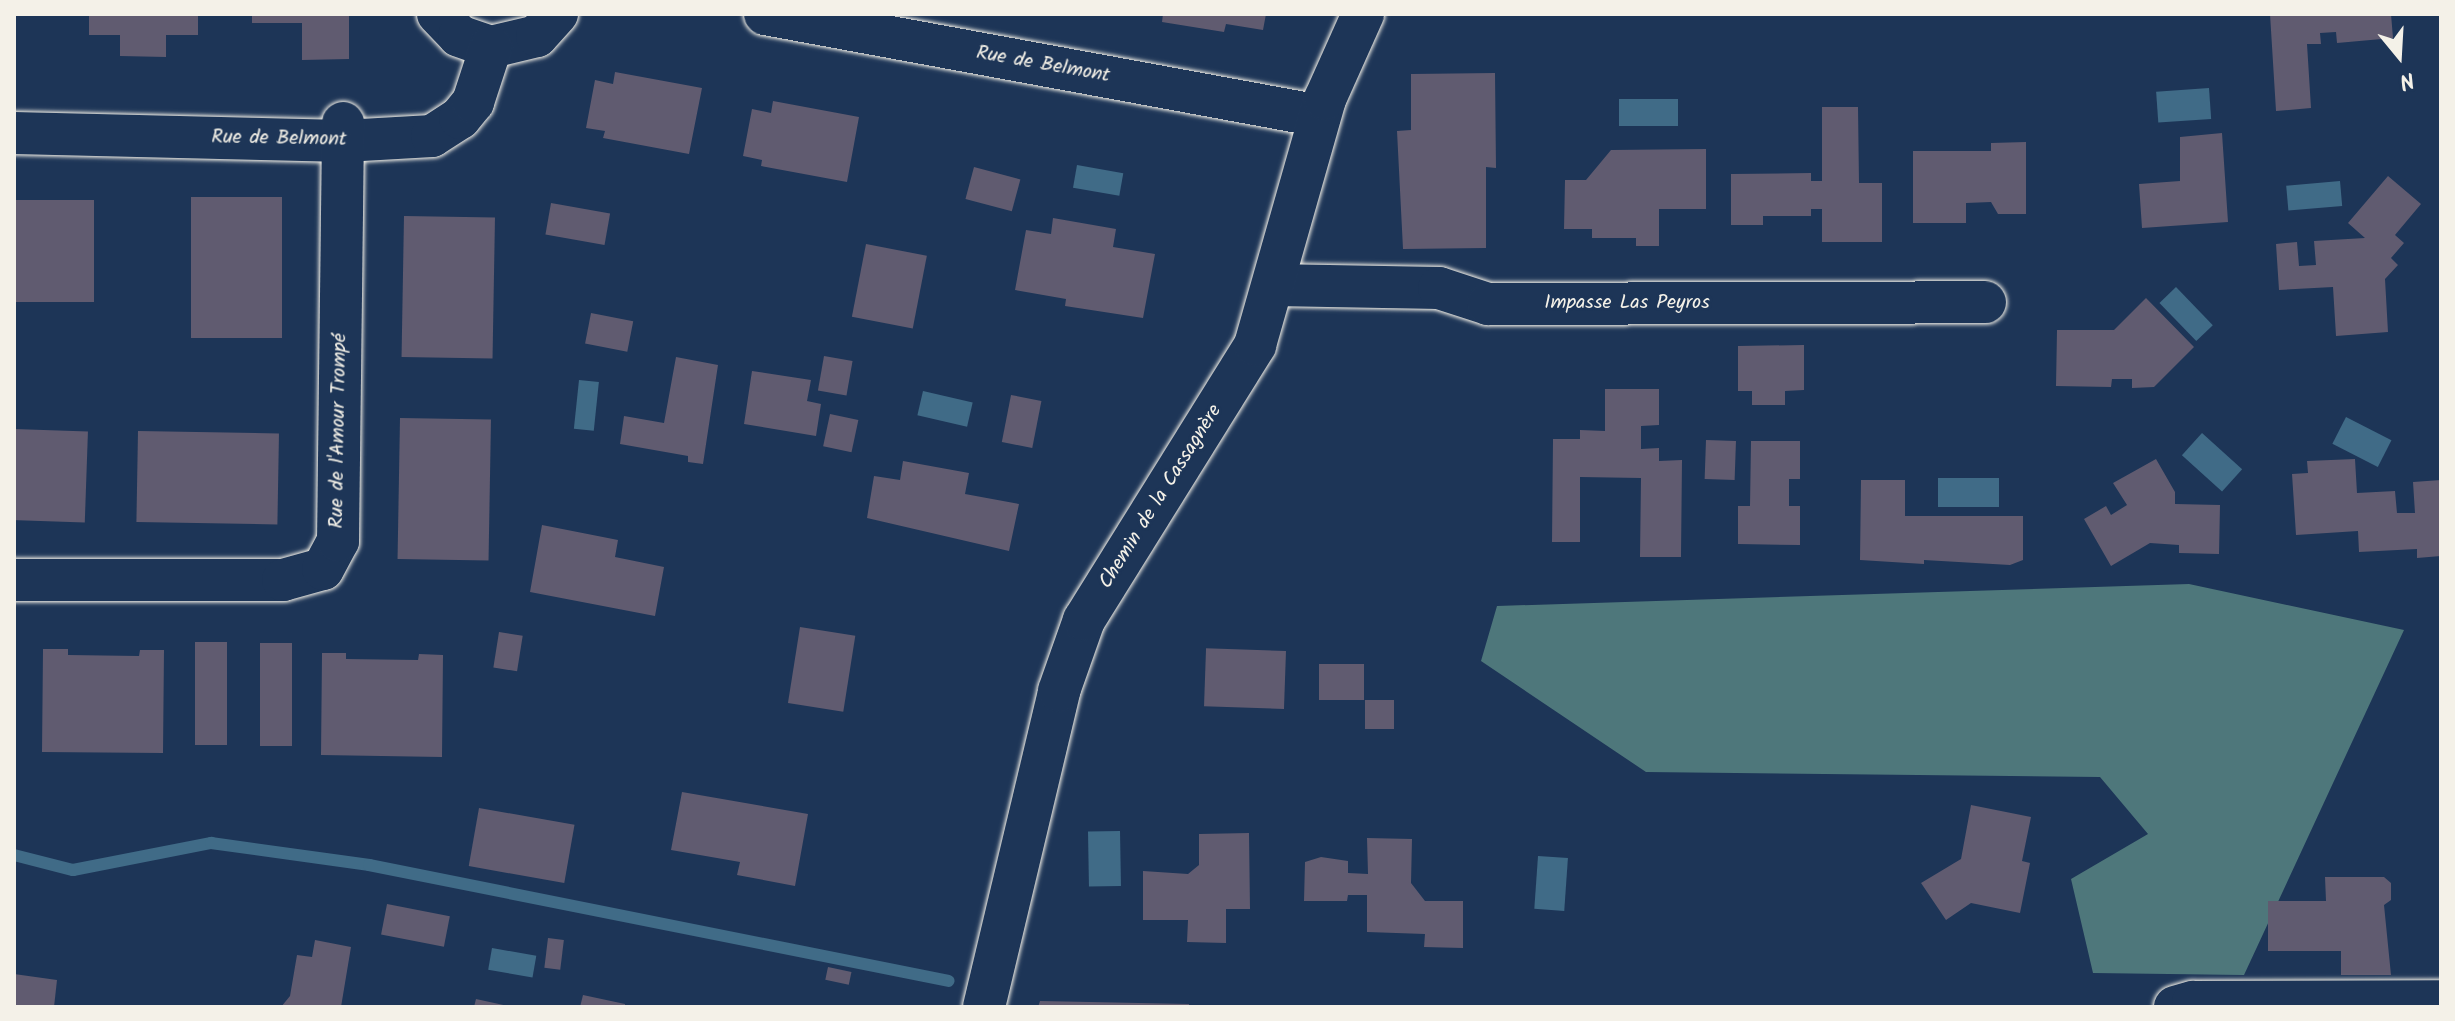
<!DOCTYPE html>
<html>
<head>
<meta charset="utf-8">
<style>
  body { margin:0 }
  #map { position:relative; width:2455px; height:1021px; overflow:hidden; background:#1d3557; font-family:Kalam,sans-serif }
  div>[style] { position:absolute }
  .green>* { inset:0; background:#4e777b }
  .water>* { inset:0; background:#406b87; transform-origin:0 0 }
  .stream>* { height:12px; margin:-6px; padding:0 6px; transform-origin:6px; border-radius:6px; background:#406b87 }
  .building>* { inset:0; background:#605b70; transform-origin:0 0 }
  .roads { filter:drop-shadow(0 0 2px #f4f1e8) drop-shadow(0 0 2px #f4f1e8) }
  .minor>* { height:42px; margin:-21px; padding:0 21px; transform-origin:21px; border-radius:21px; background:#1d3557 }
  span { translate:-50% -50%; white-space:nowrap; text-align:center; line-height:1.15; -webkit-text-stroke:6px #1d3557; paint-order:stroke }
  .street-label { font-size:20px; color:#f4f1e8 }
  .frame { position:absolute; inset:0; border:16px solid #f4f1e8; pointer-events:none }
  .north { position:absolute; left:2359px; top:16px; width:80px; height:80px; -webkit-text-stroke:6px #1d3557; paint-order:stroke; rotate:162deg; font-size:22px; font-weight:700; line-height:32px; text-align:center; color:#f4f1e8 }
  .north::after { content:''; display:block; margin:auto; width:28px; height:36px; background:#f4f1e8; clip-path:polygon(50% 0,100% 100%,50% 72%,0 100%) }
</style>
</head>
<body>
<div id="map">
  <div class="green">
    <i style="clip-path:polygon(2189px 584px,2404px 630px,2244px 975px,2093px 973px,2071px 879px,2148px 834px,2100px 777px,1646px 772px,1481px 661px,1497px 606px)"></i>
  </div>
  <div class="water">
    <i style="left:2209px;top:88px;width:31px;height:53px;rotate:86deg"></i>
    <i style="left:1678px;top:99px;width:27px;height:59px;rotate:90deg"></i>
    <i style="left:1077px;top:165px;width:47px;height:23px;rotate:10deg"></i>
    <i style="left:2340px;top:181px;width:25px;height:54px;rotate:85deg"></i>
    <i style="left:2176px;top:287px;width:53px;height:23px;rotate:46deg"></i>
    <i style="left:579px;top:380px;width:20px;height:49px;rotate:6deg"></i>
    <i style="left:923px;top:391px;width:51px;height:25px;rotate:13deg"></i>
    <i style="left:2346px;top:417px;width:51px;height:30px;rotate:27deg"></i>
    <i style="left:2202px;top:433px;width:54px;height:30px;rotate:42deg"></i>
    <i style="left:1938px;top:478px;width:61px;height:29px"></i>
    <i style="left:1120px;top:831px;width:55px;height:32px;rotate:89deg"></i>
    <i style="left:1538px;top:856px;width:30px;height:53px;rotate:4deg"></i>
    <i style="left:492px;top:948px;width:45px;height:22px;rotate:10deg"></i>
  </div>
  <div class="stream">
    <i style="left:14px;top:855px;width:61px;rotate:14.3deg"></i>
    <i style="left:73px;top:870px;width:141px;rotate:-11.1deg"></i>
    <i style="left:211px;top:843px;width:160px;rotate:7.9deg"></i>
    <i style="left:369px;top:865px;width:591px;rotate:11.31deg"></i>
  </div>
  <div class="building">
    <i style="clip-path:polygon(89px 14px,198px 14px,198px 35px,166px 35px,166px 57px,120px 56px,120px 35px,89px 35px)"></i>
    <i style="clip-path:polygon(252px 14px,349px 14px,349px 59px,302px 60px,302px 23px,252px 23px)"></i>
    <i style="clip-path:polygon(1163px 14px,1266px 14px,1263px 30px,1226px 24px,1224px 32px,1162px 22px)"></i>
    <i style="clip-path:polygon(2270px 14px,2391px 14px,2393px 38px,2337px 43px,2336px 32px,2320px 33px,2321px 44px,2307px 44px,2311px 108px,2276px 111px)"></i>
    <i style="clip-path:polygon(615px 72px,702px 88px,689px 154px,603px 138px,605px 131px,586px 128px,595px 80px,613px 84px)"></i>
    <i style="clip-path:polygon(1495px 73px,1496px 168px,1486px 167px,1486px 248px,1403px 249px,1397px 131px,1411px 130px,1411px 74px)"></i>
    <i style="clip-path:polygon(773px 101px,859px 117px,847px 182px,761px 166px,762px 160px,743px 156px,752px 109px,771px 113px)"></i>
    <i style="clip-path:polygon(1822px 107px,1858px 107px,1859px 183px,1882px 183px,1882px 242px,1822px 242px,1822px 209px,1811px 209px,1811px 216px,1763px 216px,1763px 225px,1731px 225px,1731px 174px,1811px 173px,1811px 181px,1822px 181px)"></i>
    <i style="clip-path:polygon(2222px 133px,2228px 222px,2142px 228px,2139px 184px,2180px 181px,2180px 137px)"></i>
    <i style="clip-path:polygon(2026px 142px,2026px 214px,1998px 214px,1991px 202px,1966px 203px,1966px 223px,1913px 223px,1913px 151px,1991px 151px,1991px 143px)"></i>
    <i style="clip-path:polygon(1706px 149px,1706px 209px,1659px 209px,1659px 246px,1636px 246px,1636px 238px,1592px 238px,1592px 229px,1564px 229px,1565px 180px,1586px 180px,1611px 150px)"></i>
    <i style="left:974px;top:167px;width:48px;height:33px;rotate:15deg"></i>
    <i style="clip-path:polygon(2388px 176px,2421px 204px,2395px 235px,2404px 243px,2391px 258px,2398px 265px,2385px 279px,2388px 332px,2336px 336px,2333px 287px,2279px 290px,2276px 244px,2297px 242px,2299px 266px,2316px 265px,2314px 241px,2365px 238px,2348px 223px)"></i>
    <i style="left:191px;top:197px;width:91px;height:141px"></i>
    <i style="left:14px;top:200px;width:80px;height:102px"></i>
    <i style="left:551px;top:203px;width:60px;height:32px;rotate:10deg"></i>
    <i style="left:404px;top:216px;width:91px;height:141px;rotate:1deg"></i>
    <i style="clip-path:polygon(1053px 218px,1116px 229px,1113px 247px,1155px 254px,1143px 318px,1065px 306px,1066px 299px,1015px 290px,1026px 230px,1051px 234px)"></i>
    <i style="left:866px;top:244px;width:62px;height:74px;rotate:11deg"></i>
    <i style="clip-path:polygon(2146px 298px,2194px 347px,2154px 387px,2132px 388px,2132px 379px,2112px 379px,2111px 387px,2056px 386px,2057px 330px,2114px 330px)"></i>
    <i style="left:591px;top:313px;width:43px;height:31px;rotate:11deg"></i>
    <i style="clip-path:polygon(1804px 345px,1804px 390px,1785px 391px,1785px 405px,1752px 405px,1752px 391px,1738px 391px,1738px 346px)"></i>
    <i style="left:824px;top:356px;width:29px;height:35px;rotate:10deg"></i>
    <i style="clip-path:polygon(676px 357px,718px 365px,703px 464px,688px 462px,688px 456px,620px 444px,624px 416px,664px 423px)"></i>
    <i style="clip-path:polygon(752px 371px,811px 380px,807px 401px,821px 404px,816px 436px,744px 424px)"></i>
    <i style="clip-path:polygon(1605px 389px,1659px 389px,1659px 425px,1641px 426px,1641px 449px,1659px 448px,1659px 461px,1682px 460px,1681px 557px,1640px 557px,1641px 478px,1580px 477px,1580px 542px,1552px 542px,1553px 439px,1580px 439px,1580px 430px,1605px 431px)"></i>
    <i style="left:1011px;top:395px;width:31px;height:48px;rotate:11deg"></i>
    <i style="left:830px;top:414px;width:29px;height:33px;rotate:12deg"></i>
    <i style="left:400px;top:418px;width:91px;height:141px;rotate:1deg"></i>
    <i style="left:14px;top:429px;width:74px;height:91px;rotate:2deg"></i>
    <i style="left:138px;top:431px;width:141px;height:91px;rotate:1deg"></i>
    <i style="left:1706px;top:440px;width:30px;height:39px;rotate:2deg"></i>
    <i style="clip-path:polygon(1751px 441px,1800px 441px,1800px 479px,1789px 479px,1789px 506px,1800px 506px,1800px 545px,1738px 544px,1738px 506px,1750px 506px)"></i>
    <i style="clip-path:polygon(2156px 459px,2175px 492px,2175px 504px,2220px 505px,2219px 554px,2179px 553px,2179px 545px,2150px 543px,2111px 566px,2084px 519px,2106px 506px,2111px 515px,2127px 505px,2113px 483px)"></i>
    <i style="clip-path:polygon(2355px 459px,2357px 493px,2395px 491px,2397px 513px,2415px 513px,2413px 482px,2441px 480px,2441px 556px,2417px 558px,2417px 549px,2359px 552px,2358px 531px,2296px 535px,2292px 474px,2308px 473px,2307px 461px)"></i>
    <i style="clip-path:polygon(903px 461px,969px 473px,965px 494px,1019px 504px,1009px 551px,867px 518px,874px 476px,900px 480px)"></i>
    <i style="clip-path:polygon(1861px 480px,1905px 480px,1905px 516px,2023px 516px,2023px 560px,2010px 565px,1924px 560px,1924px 564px,1860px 560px)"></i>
    <i style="clip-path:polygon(542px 525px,618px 540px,615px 557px,664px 567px,655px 616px,530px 592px)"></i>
    <i style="left:800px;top:627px;width:56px;height:77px;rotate:9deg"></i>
    <i style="left:499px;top:632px;width:24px;height:36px;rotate:9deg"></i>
    <i style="left:195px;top:642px;width:32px;height:103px"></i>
    <i style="left:260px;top:643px;width:32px;height:103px"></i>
    <i style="clip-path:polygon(43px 649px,68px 649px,68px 655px,139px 656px,140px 650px,164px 650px,163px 753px,42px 752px)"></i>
    <i style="left:1286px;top:651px;width:58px;height:80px;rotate:92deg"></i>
    <i style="clip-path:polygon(322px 653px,346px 653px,346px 659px,418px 660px,419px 654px,443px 655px,442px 757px,321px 755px)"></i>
    <i style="left:1319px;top:664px;width:45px;height:36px"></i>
    <i style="left:1365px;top:700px;width:29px;height:29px"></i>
    <i style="clip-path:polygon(682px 792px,808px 814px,795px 886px,737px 875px,740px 862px,671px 850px)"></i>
    <i style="clip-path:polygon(1971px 805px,2031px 817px,2022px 861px,2030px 863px,2020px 913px,1971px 903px,1946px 920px,1921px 883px,1961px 859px)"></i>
    <i style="left:479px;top:808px;width:97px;height:59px;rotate:10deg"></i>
    <i style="clip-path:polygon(1249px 833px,1250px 909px,1226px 909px,1226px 943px,1187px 942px,1188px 920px,1143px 920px,1143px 871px,1188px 874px,1199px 865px,1199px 834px)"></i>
    <i style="clip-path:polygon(1367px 838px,1412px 839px,1411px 883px,1425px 901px,1463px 901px,1463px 948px,1424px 947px,1425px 934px,1367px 932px,1367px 895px,1348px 895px,1347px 901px,1304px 901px,1305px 862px,1321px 857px,1348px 861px,1348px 873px,1368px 874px)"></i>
    <i style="clip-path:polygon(2325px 877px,2384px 877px,2391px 883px,2391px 900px,2384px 905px,2391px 975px,2341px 975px,2341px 951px,2268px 951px,2268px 901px,2326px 901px)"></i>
    <i style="left:387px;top:904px;width:64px;height:31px;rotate:11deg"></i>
    <i style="left:548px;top:938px;width:16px;height:30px;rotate:7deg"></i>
    <i style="clip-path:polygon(315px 940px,351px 947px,341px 1007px,281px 1007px,290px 996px,297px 955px,312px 957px)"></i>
    <i style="left:828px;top:967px;width:24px;height:13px;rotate:12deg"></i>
    <i style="clip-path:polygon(14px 974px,57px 980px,54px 1007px,14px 1007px)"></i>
    <i style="clip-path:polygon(583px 995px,625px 1004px,625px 1007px,580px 1007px)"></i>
    <i style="clip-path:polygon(476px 999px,508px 1006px,508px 1007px,474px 1007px)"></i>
    <i style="clip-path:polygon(1040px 1001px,1189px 1004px,1189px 1007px,1038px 1007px)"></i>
  </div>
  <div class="roads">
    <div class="minor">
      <i style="left:438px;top:14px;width:30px;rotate:46deg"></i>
      <i style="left:459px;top:36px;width:34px;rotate:19deg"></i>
      <i style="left:491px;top:47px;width:47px;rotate:-13.4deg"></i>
      <i style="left:537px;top:36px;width:30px;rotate:-48deg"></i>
      <i style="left:765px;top:14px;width:564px;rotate:10.41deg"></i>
      <i style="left:14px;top:133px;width:330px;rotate:1.4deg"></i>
      <i style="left:344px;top:141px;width:88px;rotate:-3.3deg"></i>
      <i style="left:432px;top:136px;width:33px;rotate:-33deg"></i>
      <i style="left:460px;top:118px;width:21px;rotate:-51deg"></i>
      <i style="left:473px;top:102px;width:58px;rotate:-71.9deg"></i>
      <i style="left:1273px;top:285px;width:166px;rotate:1deg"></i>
      <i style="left:1439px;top:288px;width:52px;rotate:18.1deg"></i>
      <i style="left:1488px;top:304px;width:497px;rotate:-0.2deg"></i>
      <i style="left:14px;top:580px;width:269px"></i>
      <i style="left:283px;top:580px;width:41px;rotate:-15.4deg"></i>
      <i style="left:323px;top:569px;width:32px;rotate:-62deg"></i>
      <i style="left:338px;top:541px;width:418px;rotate:-89.3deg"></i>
      <i style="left:984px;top:1007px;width:325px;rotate:-76.6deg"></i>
      <i style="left:1059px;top:691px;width:75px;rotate:-70.6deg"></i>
      <i style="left:1084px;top:620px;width:324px;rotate:-58.1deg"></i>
      <i style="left:1255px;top:345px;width:256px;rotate:-74.1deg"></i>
      <i style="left:1325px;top:99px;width:93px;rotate:-65.9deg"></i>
      <i style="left:2175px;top:1007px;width:19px;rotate:-16deg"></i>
      <i style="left:2193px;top:1002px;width:248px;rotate:-0.2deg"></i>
    </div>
  </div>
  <div class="street-label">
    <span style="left:1043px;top:65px;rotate:10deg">Rue de Belmont</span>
    <span style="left:279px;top:139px;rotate:1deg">Rue de Belmont</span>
    <span style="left:1627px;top:303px">Impasse Las Peyros</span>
    <span style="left:339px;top:431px;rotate:-89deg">Rue de l'Amour Trompé</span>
    <span style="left:1161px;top:497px;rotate:-58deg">Chemin de la Cassagnère</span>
  </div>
  <div class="frame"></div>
  <div class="north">N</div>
</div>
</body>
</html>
